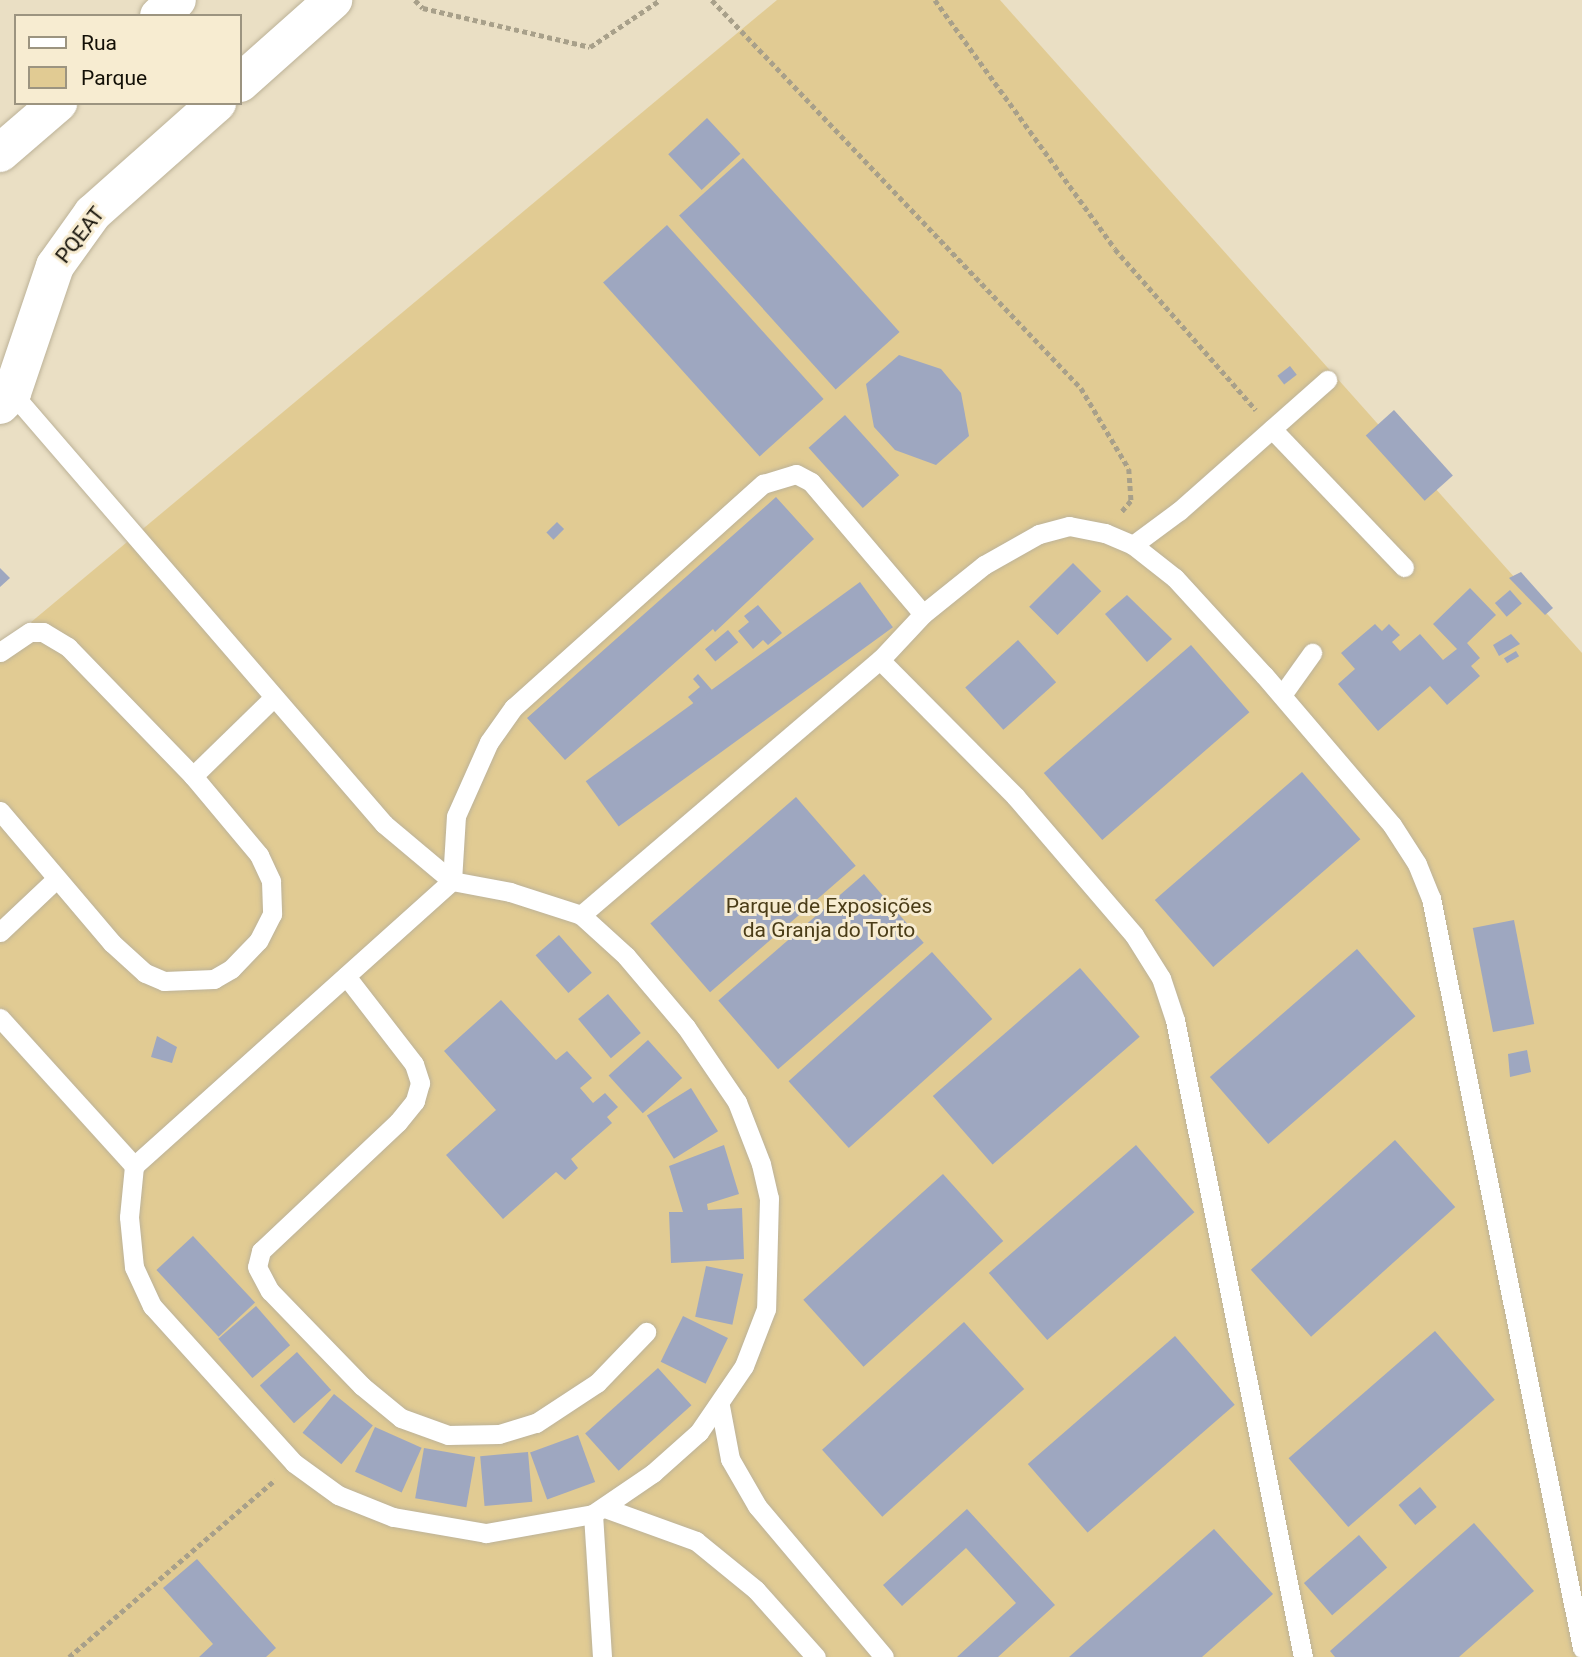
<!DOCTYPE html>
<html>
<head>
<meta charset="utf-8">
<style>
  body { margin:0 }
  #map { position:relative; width:1582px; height:1657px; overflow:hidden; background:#eadfc4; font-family:Roboto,sans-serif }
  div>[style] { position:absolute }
  .green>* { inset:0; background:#e1cb93 }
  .building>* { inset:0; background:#9ea7c0; transform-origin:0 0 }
  .path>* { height:4.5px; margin-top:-2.25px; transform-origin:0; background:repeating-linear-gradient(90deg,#a8a08a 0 5px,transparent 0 8.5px) }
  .roads { filter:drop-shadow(0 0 2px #bcb298) drop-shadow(0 0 2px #bcb298) }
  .service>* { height:19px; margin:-9.5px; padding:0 9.5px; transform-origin:9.5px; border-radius:9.5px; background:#fff }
  .tertiary>* { height:38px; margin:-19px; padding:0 19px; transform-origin:19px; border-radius:19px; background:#fff }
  span { translate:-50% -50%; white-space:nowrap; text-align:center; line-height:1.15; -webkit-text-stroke:6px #f7ecd1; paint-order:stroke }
  .street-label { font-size:21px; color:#131007 }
  .park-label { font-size:21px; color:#4a3c17 }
  .legend { position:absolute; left:14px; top:14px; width:228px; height:91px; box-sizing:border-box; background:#f7ecd1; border:2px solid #9c9480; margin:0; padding:9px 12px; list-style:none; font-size:21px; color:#131007 }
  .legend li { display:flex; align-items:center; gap:14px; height:35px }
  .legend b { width:35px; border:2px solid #9c9480 }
</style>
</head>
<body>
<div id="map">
  <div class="green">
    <i style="clip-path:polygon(777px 0,1000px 0,1582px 653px,1582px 1657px,0 1657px,0 648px)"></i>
  </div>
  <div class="building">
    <i style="left:707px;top:118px;width:49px;height:53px;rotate:47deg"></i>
    <i style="left:743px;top:158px;width:234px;height:86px;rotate:48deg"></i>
    <i style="left:667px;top:225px;width:234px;height:86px;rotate:48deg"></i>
    <i style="clip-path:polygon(899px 355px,941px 369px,961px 393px,969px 436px,936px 465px,895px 450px,874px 427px,866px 384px)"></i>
    <i style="left:1290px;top:366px;width:11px;height:16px;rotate:52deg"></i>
    <i style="left:1394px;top:410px;width:88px;height:38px;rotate:48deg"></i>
    <i style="left:845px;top:415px;width:81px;height:49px;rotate:48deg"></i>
    <i style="clip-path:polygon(776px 497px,814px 539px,715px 632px,713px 629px,565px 760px,527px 718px)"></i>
    <i style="left:557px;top:522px;width:10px;height:15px;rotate:45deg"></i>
    <i style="left:1073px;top:563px;width:40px;height:62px;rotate:45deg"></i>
    <i style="clip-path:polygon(0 568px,10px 578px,0 587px)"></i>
    <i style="clip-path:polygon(1521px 572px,1553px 608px,1545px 615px,1509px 578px)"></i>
    <i style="left:860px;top:582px;width:56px;height:339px;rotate:54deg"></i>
    <i style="clip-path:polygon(1470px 588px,1496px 615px,1467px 643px,1480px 658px,1471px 666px,1480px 676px,1447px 705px,1430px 686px,1378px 731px,1338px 684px,1355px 669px,1341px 653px,1375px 624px,1382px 631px,1389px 624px,1400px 635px,1392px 642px,1400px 651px,1420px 634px,1443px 660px,1457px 649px,1433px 624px)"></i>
    <i style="left:1510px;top:590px;width:18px;height:20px;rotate:49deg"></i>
    <i style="clip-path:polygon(1127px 595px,1172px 639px,1147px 662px,1105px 614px)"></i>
    <i style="clip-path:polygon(758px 605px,782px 633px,768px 645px,763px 640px,753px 649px,738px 631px,749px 622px,744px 616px)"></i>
    <i style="left:728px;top:630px;width:16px;height:30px;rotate:50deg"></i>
    <i style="clip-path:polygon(1511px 634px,1520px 644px,1499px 656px,1493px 645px)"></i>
    <i style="left:1018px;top:640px;width:57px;height:71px;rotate:48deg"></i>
    <i style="left:1191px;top:645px;width:89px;height:195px;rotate:49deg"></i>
    <i style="left:1516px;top:651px;width:6px;height:14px;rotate:59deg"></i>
    <i style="clip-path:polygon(698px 674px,712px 690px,695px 705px,688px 697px,700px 687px,693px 679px)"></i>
    <i style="left:1302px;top:772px;width:89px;height:195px;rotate:49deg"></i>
    <i style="left:796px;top:797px;width:91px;height:193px;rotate:49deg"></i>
    <i style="left:864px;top:874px;width:91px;height:193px;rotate:49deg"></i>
    <i style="left:1514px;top:920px;width:106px;height:42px;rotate:79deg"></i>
    <i style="left:559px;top:935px;width:50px;height:31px;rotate:49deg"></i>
    <i style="left:1357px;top:949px;width:89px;height:195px;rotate:49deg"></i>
    <i style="left:932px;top:952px;width:90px;height:193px;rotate:48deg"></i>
    <i style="left:1080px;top:968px;width:91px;height:195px;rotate:49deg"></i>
    <i style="left:608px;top:994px;width:51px;height:39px;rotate:50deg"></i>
    <i style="clip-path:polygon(501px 1000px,556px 1060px,567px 1051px,592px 1078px,580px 1088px,593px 1103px,605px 1093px,618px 1107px,607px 1117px,612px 1123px,571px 1159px,578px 1168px,565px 1180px,556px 1172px,503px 1219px,446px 1155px,496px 1110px,444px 1051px)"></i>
    <i style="clip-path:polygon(157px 1036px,177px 1047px,172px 1063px,151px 1057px)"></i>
    <i style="left:648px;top:1040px;width:51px;height:53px;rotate:48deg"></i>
    <i style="clip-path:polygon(1527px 1050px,1531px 1072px,1510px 1077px,1508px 1054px)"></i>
    <i style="left:691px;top:1088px;width:51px;height:52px;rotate:58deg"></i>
    <i style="left:1395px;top:1140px;width:90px;height:194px;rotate:48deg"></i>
    <i style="clip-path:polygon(724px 1145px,739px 1194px,707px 1204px,708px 1210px,742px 1208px,744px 1259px,671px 1263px,669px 1212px,683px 1212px,669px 1166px)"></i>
    <i style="left:1136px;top:1145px;width:89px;height:195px;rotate:49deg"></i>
    <i style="left:943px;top:1174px;width:90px;height:188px;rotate:48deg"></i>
    <i style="left:193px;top:1236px;width:91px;height:50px;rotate:47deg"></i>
    <i style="left:706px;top:1266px;width:38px;height:52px;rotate:12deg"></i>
    <i style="left:256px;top:1306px;width:52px;height:50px;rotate:49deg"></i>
    <i style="left:683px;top:1316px;width:50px;height:51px;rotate:26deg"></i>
    <i style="left:964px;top:1322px;width:90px;height:191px;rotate:48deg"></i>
    <i style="left:1435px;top:1331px;width:91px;height:194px;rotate:49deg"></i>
    <i style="left:1175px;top:1336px;width:91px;height:195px;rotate:49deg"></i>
    <i style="left:297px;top:1352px;width:51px;height:50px;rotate:48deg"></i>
    <i style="left:658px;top:1368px;width:50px;height:98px;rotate:48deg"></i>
    <i style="left:334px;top:1394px;width:50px;height:50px;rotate:39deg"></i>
    <i style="left:375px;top:1427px;width:51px;height:49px;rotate:24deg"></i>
    <i style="left:578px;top:1435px;width:50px;height:51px;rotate:70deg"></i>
    <i style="left:424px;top:1448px;width:52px;height:51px;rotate:10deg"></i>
    <i style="left:528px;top:1452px;width:50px;height:48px;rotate:85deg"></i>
    <i style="left:1420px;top:1487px;width:26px;height:28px;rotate:50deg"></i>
    <i style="clip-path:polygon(967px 1509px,1055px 1605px,998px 1657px,957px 1657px,1016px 1603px,966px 1548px,902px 1606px,883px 1585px)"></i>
    <i style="clip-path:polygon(1474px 1523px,1534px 1591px,1459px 1657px,1335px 1657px,1330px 1651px)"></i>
    <i style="clip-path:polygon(1214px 1529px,1273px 1594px,1202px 1657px,1069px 1657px)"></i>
    <i style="left:1359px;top:1535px;width:43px;height:73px;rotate:49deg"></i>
    <i style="clip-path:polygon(197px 1559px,276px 1648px,266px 1657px,199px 1657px,213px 1644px,163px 1588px)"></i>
  </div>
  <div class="path">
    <i style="left:415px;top:0;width:11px;rotate:45deg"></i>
    <i style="left:423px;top:8px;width:171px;rotate:13.1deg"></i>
    <i style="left:590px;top:47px;width:84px;rotate:-33.9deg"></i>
    <i style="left:712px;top:0;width:535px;rotate:46.44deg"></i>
    <i style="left:1081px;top:388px;width:94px;rotate:59.3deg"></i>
    <i style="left:1129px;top:469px;width:32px;rotate:86deg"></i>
    <i style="left:1131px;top:501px;width:16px;rotate:130deg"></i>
    <i style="left:935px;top:0;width:307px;rotate:54.1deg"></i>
    <i style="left:1115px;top:249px;width:214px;rotate:48.8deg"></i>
    <i style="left:69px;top:1657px;width:272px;rotate:-40.7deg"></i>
  </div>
  <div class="roads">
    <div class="service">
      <i style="left:12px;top:393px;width:569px;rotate:49.2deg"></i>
      <i style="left:384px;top:824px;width:89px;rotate:40deg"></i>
      <i style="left:452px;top:881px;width:59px;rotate:10.7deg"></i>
      <i style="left:510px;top:892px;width:75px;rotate:17.9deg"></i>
      <i style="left:581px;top:915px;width:61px;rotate:42.3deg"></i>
      <i style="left:626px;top:956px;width:93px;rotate:49.8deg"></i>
      <i style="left:686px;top:1027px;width:91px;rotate:55.8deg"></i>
      <i style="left:737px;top:1102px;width:66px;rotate:68.8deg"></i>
      <i style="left:761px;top:1164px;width:35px;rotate:77deg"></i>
      <i style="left:769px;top:1198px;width:111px;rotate:91.5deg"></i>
      <i style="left:766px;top:1309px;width:61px;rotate:111.1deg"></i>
      <i style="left:744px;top:1366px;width:80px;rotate:124.3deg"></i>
      <i style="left:699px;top:1432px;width:62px;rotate:138.3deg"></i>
      <i style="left:653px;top:1473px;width:73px;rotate:145.7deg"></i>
      <i style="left:593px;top:1514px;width:109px;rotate:169.9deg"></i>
      <i style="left:486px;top:1533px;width:94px;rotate:-170.2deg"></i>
      <i style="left:393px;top:1517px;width:59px;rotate:-158.2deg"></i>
      <i style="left:338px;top:1495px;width:54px;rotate:-144deg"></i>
      <i style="left:294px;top:1463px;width:212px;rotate:-132.1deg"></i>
      <i style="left:152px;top:1306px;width:43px;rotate:-114.8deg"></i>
      <i style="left:134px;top:1267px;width:50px;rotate:-95.7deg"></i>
      <i style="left:129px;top:1217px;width:51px;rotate:-84.4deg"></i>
      <i style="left:134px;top:1166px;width:427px;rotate:-41.9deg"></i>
      <i style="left:452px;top:881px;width:65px;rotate:-86.5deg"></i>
      <i style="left:456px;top:816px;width:81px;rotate:-66deg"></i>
      <i style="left:489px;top:742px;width:42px;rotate:-54.8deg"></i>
      <i style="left:513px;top:708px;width:336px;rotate:-41.9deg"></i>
      <i style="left:763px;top:484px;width:34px;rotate:-17deg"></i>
      <i style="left:796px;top:474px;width:17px;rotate:28deg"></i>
      <i style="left:811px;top:482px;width:173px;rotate:49.7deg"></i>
      <i style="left:1272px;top:429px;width:191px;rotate:46.3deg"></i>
      <i style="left:1133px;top:545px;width:57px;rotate:-36.5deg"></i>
      <i style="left:1179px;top:511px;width:198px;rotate:-41.5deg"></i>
      <i style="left:0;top:652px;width:36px;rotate:-34deg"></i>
      <i style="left:30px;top:632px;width:13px"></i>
      <i style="left:43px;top:632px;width:29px;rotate:31deg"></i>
      <i style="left:68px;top:647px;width:180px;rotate:45.9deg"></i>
      <i style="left:193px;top:776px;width:103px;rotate:50.1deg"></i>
      <i style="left:259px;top:855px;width:29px;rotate:65deg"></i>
      <i style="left:271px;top:881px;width:33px;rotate:88deg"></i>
      <i style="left:272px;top:914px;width:30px;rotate:117deg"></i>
      <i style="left:258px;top:941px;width:39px;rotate:134deg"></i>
      <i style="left:231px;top:969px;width:20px;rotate:150deg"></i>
      <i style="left:214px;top:979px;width:50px;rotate:177.7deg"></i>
      <i style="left:164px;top:981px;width:21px;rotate:-157deg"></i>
      <i style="left:145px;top:973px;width:45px;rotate:-137.7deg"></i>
      <i style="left:112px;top:943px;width:173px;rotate:-130.3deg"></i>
      <i style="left:880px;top:660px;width:192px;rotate:45.2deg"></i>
      <i style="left:1015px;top:796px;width:183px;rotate:49.4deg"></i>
      <i style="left:1134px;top:935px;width:51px;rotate:57.9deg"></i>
      <i style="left:1161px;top:978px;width:44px;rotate:71.6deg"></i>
      <i style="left:1175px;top:1020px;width:650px;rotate:78.64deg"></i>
      <i style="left:1282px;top:695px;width:52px;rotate:-54.5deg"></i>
      <i style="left:193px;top:776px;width:113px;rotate:-44.3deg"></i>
      <i style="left:581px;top:915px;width:393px;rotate:-40.5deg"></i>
      <i style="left:880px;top:660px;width:63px;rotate:-46.9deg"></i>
      <i style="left:923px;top:614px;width:78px;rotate:-38.8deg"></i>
      <i style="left:984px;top:565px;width:63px;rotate:-29.4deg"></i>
      <i style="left:1039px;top:534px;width:31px;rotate:-15deg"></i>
      <i style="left:1069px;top:526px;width:37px;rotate:11deg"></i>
      <i style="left:1105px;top:533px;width:30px;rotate:23deg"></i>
      <i style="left:1133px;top:545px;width:53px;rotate:38.2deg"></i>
      <i style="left:1175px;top:578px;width:132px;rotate:47.5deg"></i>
      <i style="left:1264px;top:675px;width:197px;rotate:49.5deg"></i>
      <i style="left:1392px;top:825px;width:46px;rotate:57.3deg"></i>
      <i style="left:1417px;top:864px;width:37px;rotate:68deg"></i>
      <i style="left:1431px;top:898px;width:765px;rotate:78.62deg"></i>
      <i style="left:0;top:932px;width:77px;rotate:-43.4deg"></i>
      <i style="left:346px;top:976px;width:111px;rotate:52.3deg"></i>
      <i style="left:414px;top:1064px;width:20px;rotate:72deg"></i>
      <i style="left:420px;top:1083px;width:19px;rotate:106deg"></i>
      <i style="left:415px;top:1101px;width:27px;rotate:129deg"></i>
      <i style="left:398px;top:1122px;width:188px;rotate:136.7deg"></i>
      <i style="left:261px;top:1251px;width:16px;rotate:104deg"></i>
      <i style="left:257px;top:1267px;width:27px;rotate:62deg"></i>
      <i style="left:270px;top:1291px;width:132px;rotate:45.9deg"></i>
      <i style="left:362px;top:1386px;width:50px;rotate:39.4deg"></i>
      <i style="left:401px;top:1418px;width:50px;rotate:19.9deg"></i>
      <i style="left:448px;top:1435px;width:51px;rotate:-1.1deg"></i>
      <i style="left:499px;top:1434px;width:39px;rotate:-17deg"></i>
      <i style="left:536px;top:1423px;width:73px;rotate:-33.3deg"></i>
      <i style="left:597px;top:1383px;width:71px;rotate:-46.1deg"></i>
      <i style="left:0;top:1018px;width:200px;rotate:47.8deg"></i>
      <i style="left:720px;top:1406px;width:54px;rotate:79.3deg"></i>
      <i style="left:730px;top:1459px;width:54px;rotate:60.1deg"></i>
      <i style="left:757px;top:1506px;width:197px;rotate:49.9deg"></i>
      <i style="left:605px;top:1508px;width:97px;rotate:19.9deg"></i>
      <i style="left:696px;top:1541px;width:77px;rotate:39.2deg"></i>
      <i style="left:756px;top:1590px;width:90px;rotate:48.2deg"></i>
      <i style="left:593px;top:1514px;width:143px;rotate:86.4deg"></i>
    </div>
    <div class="tertiary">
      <i style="left:159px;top:16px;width:24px;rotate:-42deg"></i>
      <i style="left:240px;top:83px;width:125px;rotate:-41.7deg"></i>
      <i style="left:0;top:153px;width:77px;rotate:-40.8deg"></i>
      <i style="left:0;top:405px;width:17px;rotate:-45deg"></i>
      <i style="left:12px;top:393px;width:134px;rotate:-71.3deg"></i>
      <i style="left:55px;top:266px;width:65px;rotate:-54.4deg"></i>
      <i style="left:93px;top:213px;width:166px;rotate:-41.6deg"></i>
    </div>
  </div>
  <div class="street-label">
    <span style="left:80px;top:235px;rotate:-52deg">PQEAT</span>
  </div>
  <div class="park-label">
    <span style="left:829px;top:918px">Parque de Exposições<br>da Granja do Torto</span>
  </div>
  <ul class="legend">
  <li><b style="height:9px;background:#fff"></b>Rua</li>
  <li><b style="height:19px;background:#e1cb93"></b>Parque</li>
  </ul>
</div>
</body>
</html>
